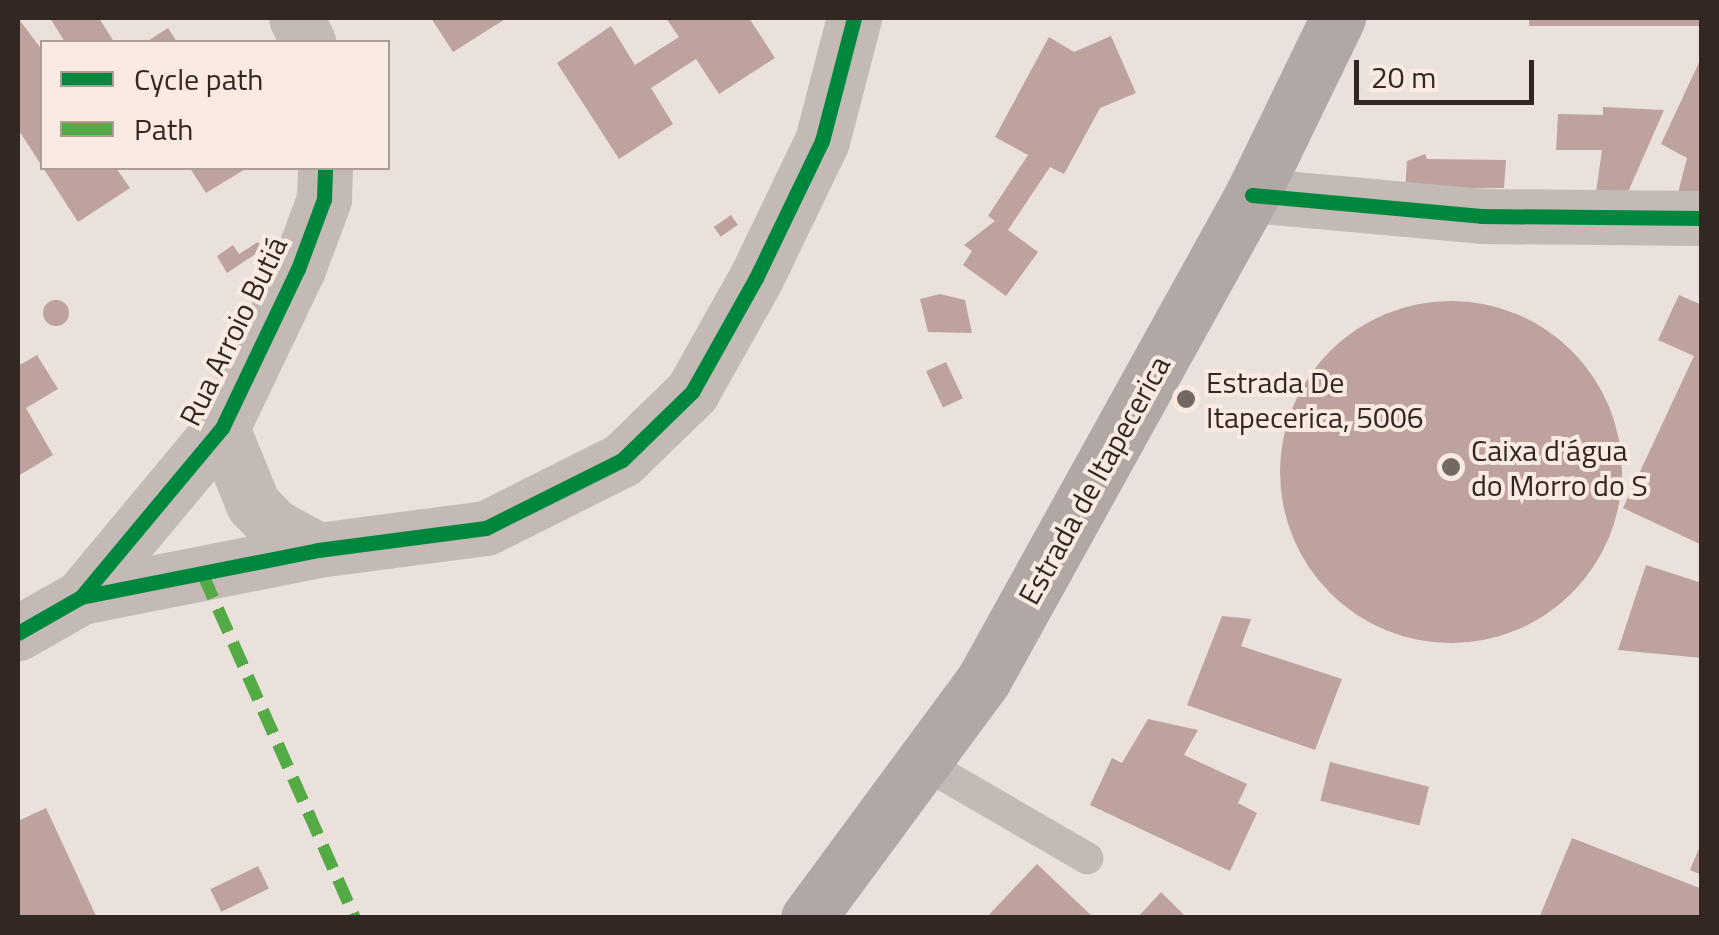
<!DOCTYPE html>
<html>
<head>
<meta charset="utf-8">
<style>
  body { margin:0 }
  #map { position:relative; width:1719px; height:935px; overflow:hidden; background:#ebe1dc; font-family:"Titillium Web",sans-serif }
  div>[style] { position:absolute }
  .building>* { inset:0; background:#bea29d; transform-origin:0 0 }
  .round { border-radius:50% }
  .lane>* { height:32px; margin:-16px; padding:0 16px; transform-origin:16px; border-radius:16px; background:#c3bab5 }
  .street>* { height:55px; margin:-27.5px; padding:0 27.5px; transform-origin:27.5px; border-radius:27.5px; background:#c3bab5 }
  .primary>* { height:55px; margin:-27.5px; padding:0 27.5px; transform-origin:27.5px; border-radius:27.5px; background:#b1a8a5 }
  .quiet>* { height:12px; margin-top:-6px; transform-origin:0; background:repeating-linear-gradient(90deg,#54aa44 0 25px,transparent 0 37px) }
  .cycleway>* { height:15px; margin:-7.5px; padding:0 7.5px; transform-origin:7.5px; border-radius:7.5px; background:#00873e }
  .dots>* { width:28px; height:28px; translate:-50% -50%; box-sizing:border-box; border:5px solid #f9ebe2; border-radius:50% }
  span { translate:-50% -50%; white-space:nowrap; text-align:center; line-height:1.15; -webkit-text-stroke:8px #f9ebe2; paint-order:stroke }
  .street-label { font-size:30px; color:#332724 }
  .poi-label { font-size:30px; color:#332724 }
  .left { translate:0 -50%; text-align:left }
  .frame { position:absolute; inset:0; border:20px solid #332724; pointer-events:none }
  .legend { position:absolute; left:40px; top:40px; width:350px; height:130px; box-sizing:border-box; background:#f9ebe2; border:2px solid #aa9d96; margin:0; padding:12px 18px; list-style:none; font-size:30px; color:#332724 }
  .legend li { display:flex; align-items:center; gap:20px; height:50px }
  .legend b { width:50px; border:2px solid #aa9d96 }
  .scale { position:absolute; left:1354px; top:60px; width:180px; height:45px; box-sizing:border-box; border:5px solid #332724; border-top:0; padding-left:12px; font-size:30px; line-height:35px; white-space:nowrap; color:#332724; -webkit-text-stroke:8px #f9ebe2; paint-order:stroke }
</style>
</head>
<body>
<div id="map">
  <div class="building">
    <i style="clip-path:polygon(18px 18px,42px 50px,42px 168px,116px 168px,130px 188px,78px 222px,18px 129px)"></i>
    <i style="clip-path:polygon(50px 18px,99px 18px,114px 42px,65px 42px)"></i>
    <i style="clip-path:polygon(431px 18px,507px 18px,453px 52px)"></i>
    <i style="clip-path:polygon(666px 18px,749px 18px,775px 58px,719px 94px,696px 59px,651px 88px,673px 124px,619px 159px,557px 63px,611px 26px,635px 65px,679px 37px)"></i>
    <i style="left:1529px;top:18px;width:173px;height:8px"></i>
    <i style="clip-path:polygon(168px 28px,177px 42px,146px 42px)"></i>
    <i style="clip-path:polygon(1111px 36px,1136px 93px,1100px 108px,1064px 174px,1050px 167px,1008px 230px,1038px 252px,1006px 296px,963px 265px,972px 251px,964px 245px,995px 221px,988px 216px,1028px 155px,995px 137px,1049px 37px,1074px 52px)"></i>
    <i style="clip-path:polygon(1702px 56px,1702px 193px,1678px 193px,1687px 158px,1661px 144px)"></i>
    <i style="clip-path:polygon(1603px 107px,1664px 110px,1628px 192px,1596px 192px,1602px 150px,1556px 150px,1558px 114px,1603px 115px)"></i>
    <i style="clip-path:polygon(1425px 154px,1427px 159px,1506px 160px,1504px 188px,1405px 189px,1407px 161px)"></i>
    <i style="clip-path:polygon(190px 168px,247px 168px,206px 193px)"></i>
    <i style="left:731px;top:215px;width:12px;height:21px;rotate:55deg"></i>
    <i style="clip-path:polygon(258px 242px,263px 249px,227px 273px,217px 256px,233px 245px,239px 254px)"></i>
    <i style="clip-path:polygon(940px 294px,965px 300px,972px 333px,928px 332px,920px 299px)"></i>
    <i style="clip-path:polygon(1679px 295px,1702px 305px,1702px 545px,1623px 508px,1694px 356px,1658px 340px)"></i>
    <i class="round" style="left:43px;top:300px;width:26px;height:26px"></i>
    <i class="round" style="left:1280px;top:301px;width:342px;height:342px"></i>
    <i style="clip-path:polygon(37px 355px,58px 389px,26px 408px,53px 455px,18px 476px,18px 366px)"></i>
    <i style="left:946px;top:362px;width:40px;height:22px;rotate:65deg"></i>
    <i style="clip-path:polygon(1646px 565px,1702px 583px,1702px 658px,1618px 650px)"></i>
    <i style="clip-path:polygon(1222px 616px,1251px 619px,1241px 646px,1342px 679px,1315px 750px,1187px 705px)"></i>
    <i style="clip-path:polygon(1148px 719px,1198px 730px,1184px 755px,1247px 784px,1238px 803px,1257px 813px,1230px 871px,1090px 805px,1112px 758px,1122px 763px)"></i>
    <i style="left:1330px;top:762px;width:102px;height:40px;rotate:14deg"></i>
    <i style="clip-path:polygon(46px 808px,97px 918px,18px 918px,18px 821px)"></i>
    <i style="clip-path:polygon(1572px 838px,1702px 889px,1702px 918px,1539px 918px)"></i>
    <i style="clip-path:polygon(1702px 841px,1702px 875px,1690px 870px)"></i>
    <i style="clip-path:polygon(1037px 864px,1094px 918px,986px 918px)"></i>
    <i style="left:258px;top:866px;width:25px;height:53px;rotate:64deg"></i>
    <i style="clip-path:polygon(1161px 892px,1187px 918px,1137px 918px)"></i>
  </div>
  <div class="lane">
    <i style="left:923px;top:763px;width:190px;rotate:30.1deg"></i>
  </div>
  <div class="street">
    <i style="left:296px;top:18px;width:27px;rotate:63deg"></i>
    <i style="left:1252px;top:195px;width:230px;rotate:5.2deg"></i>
    <i style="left:1481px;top:216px;width:221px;rotate:0.5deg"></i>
    <i style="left:222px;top:428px;width:82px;rotate:67.8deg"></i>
    <i style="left:253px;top:504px;width:30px;rotate:46deg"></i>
    <i style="left:274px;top:526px;width:50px;rotate:28.6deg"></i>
    <i style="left:81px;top:597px;width:220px;rotate:-50.2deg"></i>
    <i style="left:222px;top:428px;width:176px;rotate:-64.5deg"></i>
    <i style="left:298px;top:269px;width:75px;rotate:-69.6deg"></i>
    <i style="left:324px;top:199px;width:31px;rotate:-88deg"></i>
    <i style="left:18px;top:633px;width:73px;rotate:-29.7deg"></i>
    <i style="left:81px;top:597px;width:242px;rotate:-11.2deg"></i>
    <i style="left:318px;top:550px;width:169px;rotate:-7.5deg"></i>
    <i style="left:486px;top:528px;width:152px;rotate:-26.6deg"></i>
    <i style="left:622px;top:460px;width:98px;rotate:-44.2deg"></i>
    <i style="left:692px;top:392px;width:131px;rotate:-60.7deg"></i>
    <i style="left:756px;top:278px;width:152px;rotate:-64.3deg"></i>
    <i style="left:822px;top:141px;width:127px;rotate:-75.4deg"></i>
  </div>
  <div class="primary">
    <i style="left:808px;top:918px;width:297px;rotate:-53.6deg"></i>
    <i style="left:984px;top:679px;width:553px;rotate:-61.03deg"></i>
    <i style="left:1252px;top:195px;width:197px;rotate:-64.1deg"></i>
  </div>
  <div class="quiet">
    <i style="left:203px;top:575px;width:375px;rotate:66.1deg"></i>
  </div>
  <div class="cycleway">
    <i style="left:1252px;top:195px;width:230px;rotate:5.2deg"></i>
    <i style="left:1481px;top:216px;width:221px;rotate:0.5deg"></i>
    <i style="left:81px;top:597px;width:220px;rotate:-50.2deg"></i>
    <i style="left:222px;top:428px;width:176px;rotate:-64.5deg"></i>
    <i style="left:298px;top:269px;width:75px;rotate:-69.6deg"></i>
    <i style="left:324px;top:199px;width:31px;rotate:-88deg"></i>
    <i style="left:18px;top:633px;width:73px;rotate:-29.7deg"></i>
    <i style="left:81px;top:597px;width:242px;rotate:-11.2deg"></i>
    <i style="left:318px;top:550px;width:169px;rotate:-7.5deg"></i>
    <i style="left:486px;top:528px;width:152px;rotate:-26.6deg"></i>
    <i style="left:622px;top:460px;width:98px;rotate:-44.2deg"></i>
    <i style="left:692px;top:392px;width:131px;rotate:-60.7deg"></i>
    <i style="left:756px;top:278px;width:152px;rotate:-64.3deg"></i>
    <i style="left:822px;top:141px;width:127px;rotate:-75.4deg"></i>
  </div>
  <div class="dots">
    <i style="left:1186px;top:399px;background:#736864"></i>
    <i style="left:1451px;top:467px;background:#736864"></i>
  </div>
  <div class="street-label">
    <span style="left:233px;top:331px;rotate:-64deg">Rua Arroio Butiá</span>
    <span style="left:1094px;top:480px;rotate:-61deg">Estrada de Itapecerica</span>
  </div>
  <div class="poi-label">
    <span class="left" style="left:1206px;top:399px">Estrada De<br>Itapecerica, 5006</span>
    <span class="left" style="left:1471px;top:467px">Caixa d'água<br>do Morro do S</span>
  </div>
  <div class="frame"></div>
  <ul class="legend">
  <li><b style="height:12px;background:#00873e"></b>Cycle path</li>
  <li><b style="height:12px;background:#54aa44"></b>Path</li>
  </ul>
  <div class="scale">20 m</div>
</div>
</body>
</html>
